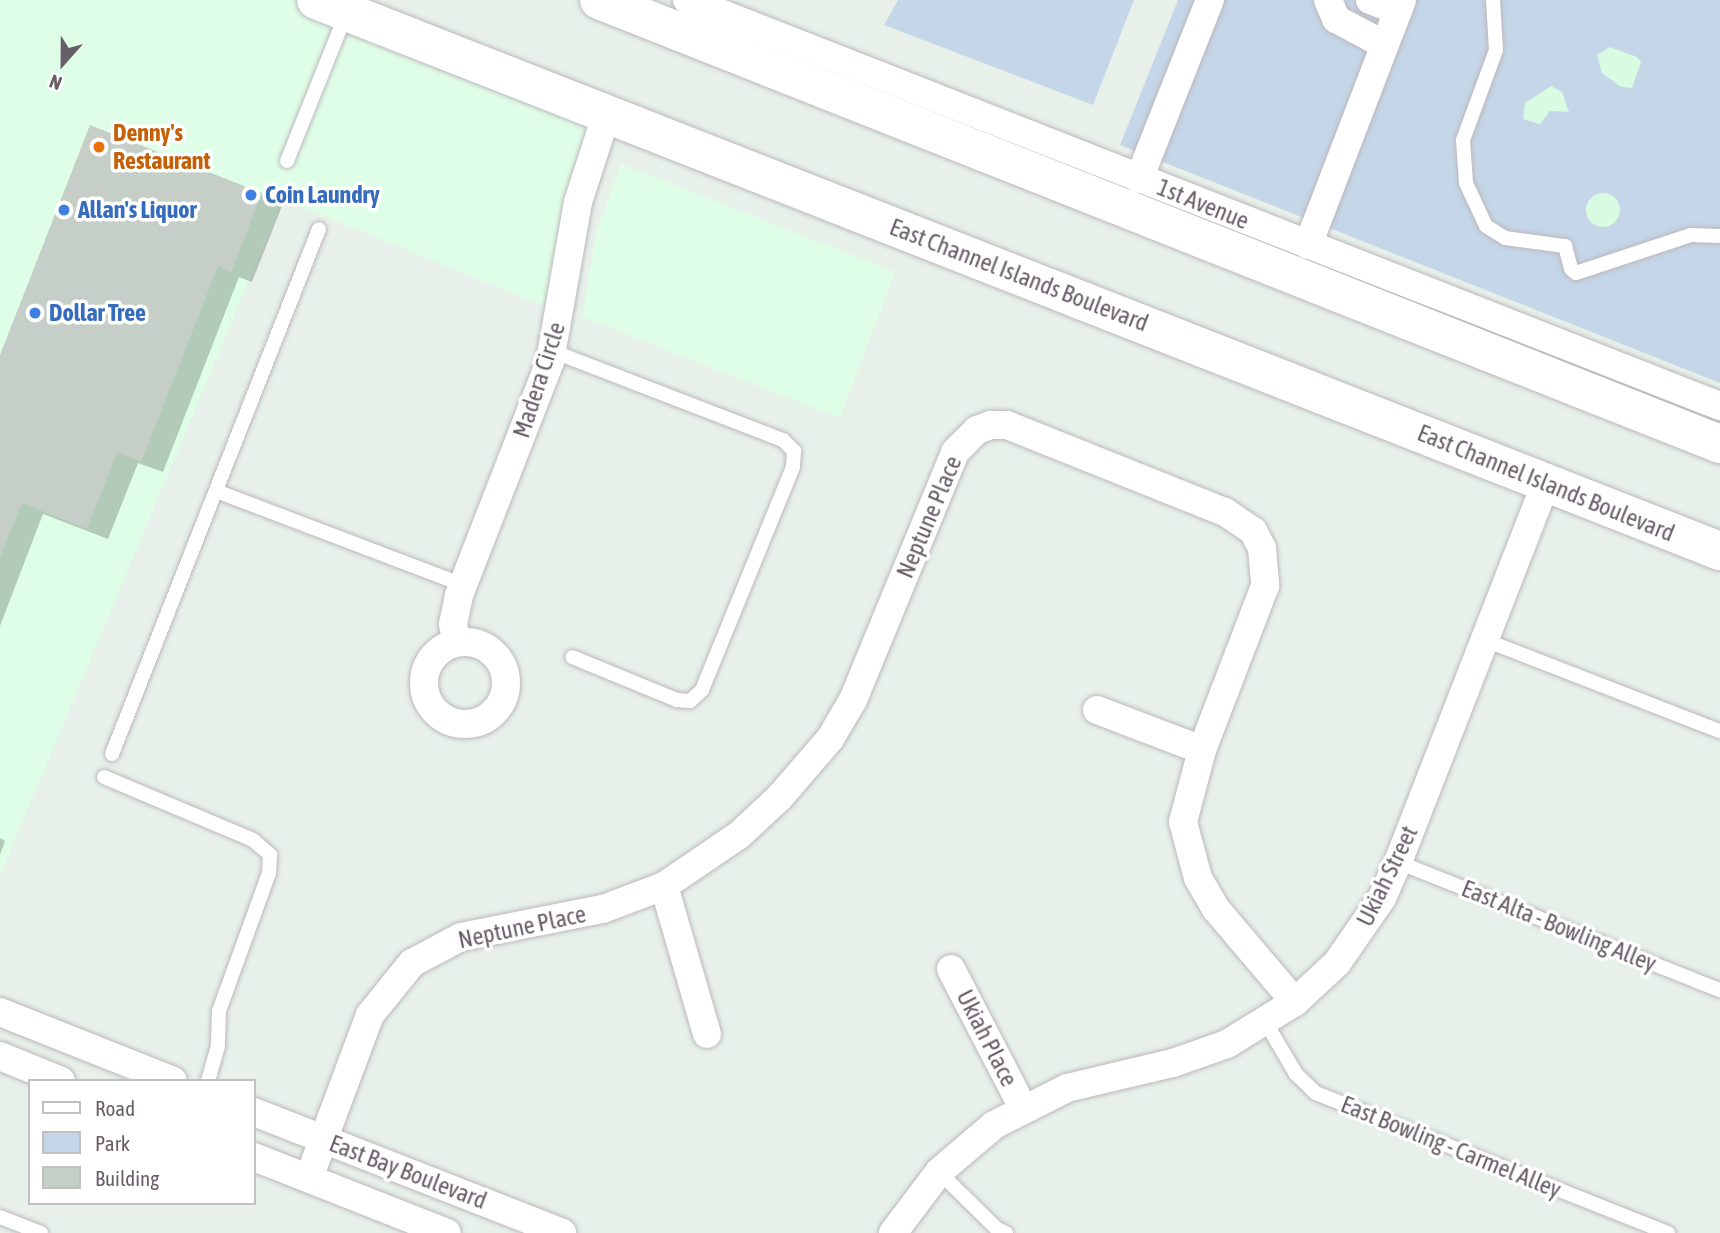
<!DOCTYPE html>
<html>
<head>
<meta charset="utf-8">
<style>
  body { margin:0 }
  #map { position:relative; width:1720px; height:1233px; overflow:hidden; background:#e7f1ea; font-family:"Asap Condensed",sans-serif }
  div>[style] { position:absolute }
  .commercial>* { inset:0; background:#dffee7 }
  .green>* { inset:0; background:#c4d6e8 }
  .sand>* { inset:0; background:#d8fbe2 }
  .round { border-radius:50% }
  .shadow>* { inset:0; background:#0003 }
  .building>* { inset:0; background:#c5cfc7 }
  .roads { filter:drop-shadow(0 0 2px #bdb7bd) drop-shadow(0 0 2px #bdb7bd) }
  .service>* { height:14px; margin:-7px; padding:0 7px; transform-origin:7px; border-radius:7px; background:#fff }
  .minor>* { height:28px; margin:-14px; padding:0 14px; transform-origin:14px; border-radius:14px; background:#fff }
  .minor>.ring { margin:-14px; padding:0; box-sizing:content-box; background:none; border:28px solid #fff; border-radius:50% }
  .secondary>* { height:38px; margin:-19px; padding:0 19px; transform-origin:19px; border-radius:19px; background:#fff }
  .dots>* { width:19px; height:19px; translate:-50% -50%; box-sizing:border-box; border:4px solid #fff; border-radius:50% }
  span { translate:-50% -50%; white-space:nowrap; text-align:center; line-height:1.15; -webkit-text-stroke:7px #fff; paint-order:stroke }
  .food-label { font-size:24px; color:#c56008; font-weight:700 }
  .left { translate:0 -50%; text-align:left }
  .shop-label { font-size:24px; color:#366cbe; font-weight:700 }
  .street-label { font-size:24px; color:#675e67 }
  .legend { position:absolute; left:28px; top:1079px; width:228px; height:126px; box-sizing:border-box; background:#fff; border:2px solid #c2bfc2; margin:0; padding:9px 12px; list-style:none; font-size:21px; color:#675e67 }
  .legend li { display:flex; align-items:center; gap:14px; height:35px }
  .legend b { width:35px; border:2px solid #c2bfc2 }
  .north { position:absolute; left:28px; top:28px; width:70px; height:70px; -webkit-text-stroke:5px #fff; paint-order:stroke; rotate:201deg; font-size:19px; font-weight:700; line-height:28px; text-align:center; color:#675e67 }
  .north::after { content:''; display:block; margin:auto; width:24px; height:32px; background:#675e67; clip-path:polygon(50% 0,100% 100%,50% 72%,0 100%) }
</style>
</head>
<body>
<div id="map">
  <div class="commercial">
    <i style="clip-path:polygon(0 0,316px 0,607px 113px,561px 313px,283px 199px,0 875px)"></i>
    <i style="clip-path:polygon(621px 164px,895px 272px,840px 418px,583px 317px,596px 233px)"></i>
  </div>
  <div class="green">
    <i style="clip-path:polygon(898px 0,1134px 0,1093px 105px,884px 25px)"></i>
    <i style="clip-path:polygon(1178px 0,1720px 0,1720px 383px,1120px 145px)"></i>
  </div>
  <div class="sand">
    <i style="clip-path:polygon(1610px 47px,1637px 57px,1641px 62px,1632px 88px,1621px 87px,1602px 73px,1597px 55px)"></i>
    <i style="clip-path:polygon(1551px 86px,1562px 92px,1569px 112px,1550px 111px,1540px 124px,1523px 119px,1525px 103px)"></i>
    <i class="round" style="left:1586px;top:193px;width:34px;height:34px"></i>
  </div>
  <div class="shadow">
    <i style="clip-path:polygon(261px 194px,282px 206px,252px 282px,239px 277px,163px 472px,138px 463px,108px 539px,43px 514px,0 626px,0 360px)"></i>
    <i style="clip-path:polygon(0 838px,5px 841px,0 855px)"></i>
  </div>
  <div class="building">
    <i style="clip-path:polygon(90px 125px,262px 193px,231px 272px,218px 266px,141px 462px,117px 452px,87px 529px,22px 503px,0 557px,0 355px)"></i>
  </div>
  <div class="roads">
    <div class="service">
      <i style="left:1493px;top:0;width:50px;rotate:86.6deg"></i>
      <i style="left:1496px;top:50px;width:96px;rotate:110.1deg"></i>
      <i style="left:1463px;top:140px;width:43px;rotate:86deg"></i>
      <i style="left:1466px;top:183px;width:47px;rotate:65.1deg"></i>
      <i style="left:1486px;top:226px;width:22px;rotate:32deg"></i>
      <i style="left:1505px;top:238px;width:61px;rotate:7.6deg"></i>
      <i style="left:1565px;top:246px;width:24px;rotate:75deg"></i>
      <i style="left:1571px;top:269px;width:6px;rotate:39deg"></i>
      <i style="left:1576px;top:273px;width:121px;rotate:-18.3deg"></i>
      <i style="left:1691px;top:235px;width:29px;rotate:2deg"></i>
      <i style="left:287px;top:161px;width:158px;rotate:-68.1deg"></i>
      <i style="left:552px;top:351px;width:248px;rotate:21.1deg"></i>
      <i style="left:783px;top:440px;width:16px;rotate:45deg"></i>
      <i style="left:794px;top:451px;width:16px;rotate:94deg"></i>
      <i style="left:793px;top:467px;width:241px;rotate:112.2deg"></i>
      <i style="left:702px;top:690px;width:16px;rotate:137deg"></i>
      <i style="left:690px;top:701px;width:13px;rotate:-176deg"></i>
      <i style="left:677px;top:700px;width:113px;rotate:-157.7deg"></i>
      <i style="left:216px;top:491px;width:264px;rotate:20.8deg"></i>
      <i style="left:1485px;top:640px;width:252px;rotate:21.2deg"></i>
      <i style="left:112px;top:754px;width:564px;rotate:-68.48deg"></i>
      <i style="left:104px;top:777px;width:162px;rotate:22.9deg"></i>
      <i style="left:253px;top:840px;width:23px;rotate:41deg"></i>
      <i style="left:270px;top:855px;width:18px;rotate:93deg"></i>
      <i style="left:269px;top:873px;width:147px;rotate:109.9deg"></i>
      <i style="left:219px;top:1011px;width:35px;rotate:92deg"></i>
      <i style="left:218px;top:1046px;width:36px;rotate:106deg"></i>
      <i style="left:1398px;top:862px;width:347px;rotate:21.7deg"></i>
      <i style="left:1266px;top:1023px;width:59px;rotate:59.5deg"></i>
      <i style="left:1296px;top:1074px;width:28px;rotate:44deg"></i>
      <i style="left:1316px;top:1093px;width:379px;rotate:21.7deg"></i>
      <i style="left:939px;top:1172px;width:81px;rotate:44.5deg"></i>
      <i style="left:997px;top:1229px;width:10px;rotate:24deg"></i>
      <i style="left:0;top:1217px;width:44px;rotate:21.3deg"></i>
    </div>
    <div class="minor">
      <i style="left:687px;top:0;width:1110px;rotate:21.46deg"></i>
      <i style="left:1328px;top:0;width:21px;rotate:67deg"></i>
      <i style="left:1336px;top:19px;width:55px;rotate:28deg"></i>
      <i style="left:1370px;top:0;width:30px;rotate:21deg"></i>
      <i style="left:1139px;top:179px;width:193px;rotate:-68.4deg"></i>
      <i style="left:1308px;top:245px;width:262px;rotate:-69deg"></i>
      <i class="ring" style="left:424px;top:642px;width:54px;height:54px"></i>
      <i style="left:457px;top:642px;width:18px;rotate:-103deg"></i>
      <i style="left:453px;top:624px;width:30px;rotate:-78deg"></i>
      <i style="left:459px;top:595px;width:251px;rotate:-68.7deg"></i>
      <i style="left:550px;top:361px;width:161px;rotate:-80deg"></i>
      <i style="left:578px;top:202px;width:94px;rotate:-72deg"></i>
      <i style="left:1097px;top:710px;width:112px;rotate:20.9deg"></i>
      <i style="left:664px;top:886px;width:154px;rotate:73.8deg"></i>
      <i style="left:951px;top:969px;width:157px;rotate:62.6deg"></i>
      <i style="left:0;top:1012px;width:186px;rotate:21.7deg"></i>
      <i style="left:0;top:1056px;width:66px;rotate:22.3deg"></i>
      <i style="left:254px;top:1112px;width:331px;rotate:21.4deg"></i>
      <i style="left:254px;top:1157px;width:207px;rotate:21.5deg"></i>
      <i style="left:309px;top:1178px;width:174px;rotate:-69.5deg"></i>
      <i style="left:370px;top:1015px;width:67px;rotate:-51.1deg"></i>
      <i style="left:412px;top:963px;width:55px;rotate:-28deg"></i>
      <i style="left:461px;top:937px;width:145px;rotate:-11.2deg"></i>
      <i style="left:603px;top:909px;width:65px;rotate:-20.7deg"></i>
      <i style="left:664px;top:886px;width:91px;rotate:-34.2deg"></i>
      <i style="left:739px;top:835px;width:54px;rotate:-42.8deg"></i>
      <i style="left:779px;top:798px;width:78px;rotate:-49.2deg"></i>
      <i style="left:830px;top:739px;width:45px;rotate:-59.5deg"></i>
      <i style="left:853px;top:700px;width:268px;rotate:-67.6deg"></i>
      <i style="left:955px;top:452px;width:31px;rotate:-45deg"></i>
      <i style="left:977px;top:430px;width:15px;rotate:-20deg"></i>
      <i style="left:991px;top:425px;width:16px"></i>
      <i style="left:1007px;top:425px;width:235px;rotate:21.8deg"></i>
      <i style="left:1225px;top:512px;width:34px;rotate:34deg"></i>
      <i style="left:1253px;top:531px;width:19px;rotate:62deg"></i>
      <i style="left:1262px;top:548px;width:38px;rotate:85deg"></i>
      <i style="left:1265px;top:586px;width:176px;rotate:111deg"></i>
      <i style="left:1202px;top:750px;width:74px;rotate:104.8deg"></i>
      <i style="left:1183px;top:822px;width:58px;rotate:75deg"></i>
      <i style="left:1198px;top:878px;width:36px;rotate:60deg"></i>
      <i style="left:1216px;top:909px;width:122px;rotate:49.7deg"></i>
      <i style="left:893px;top:1233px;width:76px;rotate:-53deg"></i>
      <i style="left:939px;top:1172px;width:72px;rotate:-40.5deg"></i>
      <i style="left:994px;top:1125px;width:82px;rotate:-26.9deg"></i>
      <i style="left:1067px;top:1088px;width:109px;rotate:-13.3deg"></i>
      <i style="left:1173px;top:1063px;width:57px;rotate:-19.4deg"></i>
      <i style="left:1227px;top:1044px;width:80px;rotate:-31.7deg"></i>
      <i style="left:1295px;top:1002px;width:57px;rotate:-42.9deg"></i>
      <i style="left:1337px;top:963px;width:79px;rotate:-55.3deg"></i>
      <i style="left:1382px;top:898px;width:39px;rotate:-66deg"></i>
      <i style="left:1398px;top:862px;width:408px;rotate:-68.7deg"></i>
    </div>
    <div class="secondary">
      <i style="left:316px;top:0;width:1508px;rotate:21.43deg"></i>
      <i style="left:599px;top:0;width:1206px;rotate:21.61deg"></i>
    </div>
  </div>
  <div class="dots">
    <i style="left:99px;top:147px;background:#e8710a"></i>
    <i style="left:251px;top:195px;background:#3f7fe0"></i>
    <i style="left:64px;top:210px;background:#3f7fe0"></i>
    <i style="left:35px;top:313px;background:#3f7fe0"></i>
  </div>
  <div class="food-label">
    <span class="left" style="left:113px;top:147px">Denny's<br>Restaurant</span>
  </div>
  <div class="shop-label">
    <span class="left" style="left:265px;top:195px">Coin Laundry</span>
    <span class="left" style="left:78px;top:210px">Allan's Liquor</span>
    <span class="left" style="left:49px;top:313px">Dollar Tree</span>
  </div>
  <div class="street-label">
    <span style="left:1203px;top:204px;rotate:22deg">1st Avenue</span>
    <span style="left:1019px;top:275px;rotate:21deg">East Channel Islands Boulevard</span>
    <span style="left:539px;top:380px;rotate:-72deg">Madera Circle</span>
    <span style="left:1546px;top:483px;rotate:22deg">East Channel Islands Boulevard</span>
    <span style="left:929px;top:517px;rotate:-67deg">Neptune Place</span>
    <span style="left:1387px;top:876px;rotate:-64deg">Ukiah Street</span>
    <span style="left:1559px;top:926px;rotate:22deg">East Alta - Bowling Alley</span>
    <span style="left:522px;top:927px;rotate:-12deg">Neptune Place</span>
    <span style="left:987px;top:1038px;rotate:63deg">Ukiah Place</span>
    <span style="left:1451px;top:1147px;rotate:22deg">East Bowling - Carmel Alley</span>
    <span style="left:408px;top:1172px;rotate:21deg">East Bay Boulevard</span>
  </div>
  <ul class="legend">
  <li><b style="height:9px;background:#fff"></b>Road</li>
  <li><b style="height:19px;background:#c4d6e8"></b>Park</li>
  <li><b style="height:19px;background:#c5cfc7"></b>Building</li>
  </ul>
  <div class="north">N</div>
</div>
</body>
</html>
